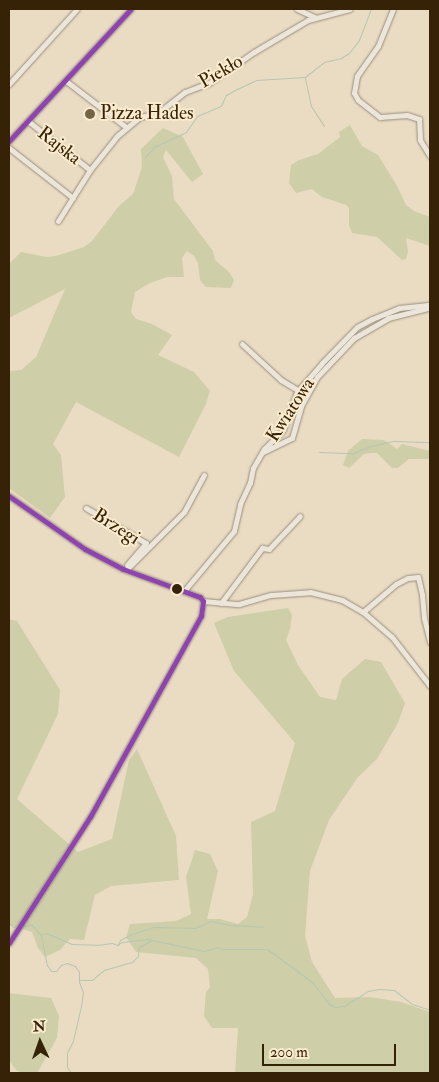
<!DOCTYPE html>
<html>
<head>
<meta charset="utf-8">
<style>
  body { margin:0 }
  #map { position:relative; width:439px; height:1082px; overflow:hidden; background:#eadcc3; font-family:"IM FELL Double Pica",serif }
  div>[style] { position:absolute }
  .green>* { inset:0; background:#cecea8 }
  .stream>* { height:1px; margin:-0.5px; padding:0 0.5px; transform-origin:0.5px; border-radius:0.5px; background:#b5c6b3 }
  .roads { filter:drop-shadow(0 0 1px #998e7d) drop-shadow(0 0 1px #998e7d) }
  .minor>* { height:5px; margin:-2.5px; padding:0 2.5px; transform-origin:2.5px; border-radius:2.5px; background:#ece5d9 }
  .bus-1>* { height:5px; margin:-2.5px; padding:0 2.5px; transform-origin:2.5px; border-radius:2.5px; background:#8e44ad }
  .dots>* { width:14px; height:14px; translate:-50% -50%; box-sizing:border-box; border:2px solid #fbebce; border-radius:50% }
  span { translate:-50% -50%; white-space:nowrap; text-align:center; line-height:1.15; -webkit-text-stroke:4px #fbebce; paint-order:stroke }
  .street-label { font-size:19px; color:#362206 }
  .poi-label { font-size:19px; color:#362206 }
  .left { translate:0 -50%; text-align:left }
  .frame { position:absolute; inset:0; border:10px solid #362206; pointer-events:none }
  .north { position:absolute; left:15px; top:1017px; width:50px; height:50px; -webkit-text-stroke:4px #fbebce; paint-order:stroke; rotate:357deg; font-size:14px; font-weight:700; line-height:20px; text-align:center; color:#362206 }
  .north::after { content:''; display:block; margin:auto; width:18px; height:22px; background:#362206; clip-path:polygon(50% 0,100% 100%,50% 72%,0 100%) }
  .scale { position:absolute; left:262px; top:1044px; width:134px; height:22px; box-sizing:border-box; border:2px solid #362206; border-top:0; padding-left:6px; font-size:15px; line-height:18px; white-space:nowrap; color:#362206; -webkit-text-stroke:4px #fbebce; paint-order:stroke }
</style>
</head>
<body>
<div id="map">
  <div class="green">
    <i style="clip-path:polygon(350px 125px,362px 146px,378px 155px,396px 184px,406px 205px,414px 211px,430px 217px,430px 246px,406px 238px,408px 252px,406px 259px,402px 260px,377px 237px,352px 233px,349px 225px,349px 208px,346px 205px,322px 197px,312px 189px,296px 193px,289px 183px,291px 165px,299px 160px,318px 154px,340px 137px,339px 132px)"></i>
    <i style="clip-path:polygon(163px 128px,183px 137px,203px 174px,192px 182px,166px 150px,163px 157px,172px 176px,174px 199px,213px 251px,215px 260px,229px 272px,234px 280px,231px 288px,206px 287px,200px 280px,198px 263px,194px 256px,187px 251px,182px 258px,184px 277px,167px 277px,150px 283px,135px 292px,131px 312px,136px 319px,152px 324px,172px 335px,158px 355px,194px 372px,210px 391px,206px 404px,179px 457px,76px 402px,53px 444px,61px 455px,65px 497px,50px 518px,9px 488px,9px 371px,21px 370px,36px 357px,65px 289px,9px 318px,9px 264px,21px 252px,47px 257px,56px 256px,84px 247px,92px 241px,119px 206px,133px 194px,142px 167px,141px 149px)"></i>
    <i style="clip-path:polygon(362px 439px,384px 440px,397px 449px,402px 444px,430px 451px,430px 459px,409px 459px,398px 468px,392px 468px,377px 453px,371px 453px,364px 454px,349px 468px,343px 465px,348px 451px)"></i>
    <i style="clip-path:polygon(288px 608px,292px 615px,290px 629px,286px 640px,298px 665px,320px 697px,336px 700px,342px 679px,365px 659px,381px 662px,405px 703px,398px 723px,377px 759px,358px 777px,329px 820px,310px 871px,305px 936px,312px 962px,335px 998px,370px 997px,401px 1002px,430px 1012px,430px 1073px,235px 1073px,238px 1028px,212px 1028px,204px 1016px,206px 992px,210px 987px,208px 969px,196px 958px,136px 952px,126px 937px,130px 924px,176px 921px,191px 914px,186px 877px,195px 850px,210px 854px,218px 871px,207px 919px,220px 919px,238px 924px,247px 917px,253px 894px,251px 822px,275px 811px,295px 743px,234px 671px,214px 623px,228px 617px)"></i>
    <i style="clip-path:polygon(9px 619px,17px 621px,60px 690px,58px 714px,17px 799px,78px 852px,112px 839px,129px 760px,137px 749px,176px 836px,179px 880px,111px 886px,95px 895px,84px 940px,70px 939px,60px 950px,45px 957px,38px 948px,32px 932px,9px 925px)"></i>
    <i style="clip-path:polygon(9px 993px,51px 998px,59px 1016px,57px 1038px,37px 1073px,22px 1073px,16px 1070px,9px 1060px)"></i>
  </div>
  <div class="stream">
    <i style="left:305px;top:78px;width:29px;rotate:78deg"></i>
    <i style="left:311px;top:106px;width:24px;rotate:57deg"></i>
    <i style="left:145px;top:157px;width:13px;rotate:-48deg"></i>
    <i style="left:154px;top:147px;width:35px;rotate:-25deg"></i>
    <i style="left:186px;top:132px;width:19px;rotate:-55deg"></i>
    <i style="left:197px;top:116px;width:26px;rotate:-23deg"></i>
    <i style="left:221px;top:106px;width:12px;rotate:-66deg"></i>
    <i style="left:226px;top:95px;width:13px;rotate:-29deg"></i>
    <i style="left:237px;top:89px;width:21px;rotate:-25deg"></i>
    <i style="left:256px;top:80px;width:49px;rotate:-3.5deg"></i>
    <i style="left:305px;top:77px;width:24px;rotate:-38deg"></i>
    <i style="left:324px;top:62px;width:17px;rotate:-13deg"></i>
    <i style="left:341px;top:58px;width:9px;rotate:-32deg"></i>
    <i style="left:349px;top:53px;width:16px;rotate:-52deg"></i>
    <i style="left:359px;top:40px;width:33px;rotate:-69deg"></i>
    <i style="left:319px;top:452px;width:34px;rotate:2deg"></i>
    <i style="left:353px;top:453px;width:18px;rotate:-22deg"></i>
    <i style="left:370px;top:446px;width:25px;rotate:-12deg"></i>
    <i style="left:394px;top:441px;width:36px;rotate:2deg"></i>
    <i style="left:9px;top:923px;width:6px;rotate:45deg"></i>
    <i style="left:13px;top:927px;width:5px;rotate:-11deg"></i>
    <i style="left:22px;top:927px;width:9px;rotate:-18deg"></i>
    <i style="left:31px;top:924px;width:15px;rotate:48deg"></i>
    <i style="left:41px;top:935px;width:31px;rotate:79deg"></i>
    <i style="left:47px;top:965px;width:7px;rotate:56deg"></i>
    <i style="left:51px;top:971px;width:5px"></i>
    <i style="left:56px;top:971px;width:8px;rotate:-50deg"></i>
    <i style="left:61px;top:965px;width:6px;rotate:-18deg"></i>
    <i style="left:67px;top:963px;width:9px;rotate:21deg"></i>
    <i style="left:75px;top:966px;width:7px;rotate:56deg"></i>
    <i style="left:79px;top:972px;width:10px;rotate:90deg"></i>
    <i style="left:79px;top:982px;width:11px;rotate:68deg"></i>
    <i style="left:83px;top:992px;width:14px;rotate:98deg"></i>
    <i style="left:81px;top:1006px;width:36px;rotate:103deg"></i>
    <i style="left:73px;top:1041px;width:13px;rotate:117deg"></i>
    <i style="left:67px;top:1053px;width:14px;rotate:90deg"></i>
    <i style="left:67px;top:1067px;width:7px;rotate:56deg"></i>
    <i style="left:42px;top:934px;width:4px;rotate:-14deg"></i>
    <i style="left:46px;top:933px;width:28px;rotate:23deg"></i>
    <i style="left:72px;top:944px;width:25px;rotate:2deg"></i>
    <i style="left:97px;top:945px;width:15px;rotate:-8deg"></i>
    <i style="left:112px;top:943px;width:5px;rotate:22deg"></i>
    <i style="left:117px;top:945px;width:6px;rotate:-31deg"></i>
    <i style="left:122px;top:942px;width:25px;rotate:-7deg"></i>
    <i style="left:147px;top:939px;width:58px;rotate:11.9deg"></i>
    <i style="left:204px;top:951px;width:14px;rotate:-17deg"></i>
    <i style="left:217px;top:947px;width:5px;rotate:22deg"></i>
    <i style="left:222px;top:949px;width:45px"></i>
    <i style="left:267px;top:949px;width:56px;rotate:36.3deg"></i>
    <i style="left:312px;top:982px;width:28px;rotate:52deg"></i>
    <i style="left:329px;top:1004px;width:7px;rotate:27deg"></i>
    <i style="left:335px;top:1007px;width:9px;rotate:-6deg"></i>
    <i style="left:344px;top:1006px;width:28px;rotate:-32deg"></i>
    <i style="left:368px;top:991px;width:11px;rotate:-10deg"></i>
    <i style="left:379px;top:989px;width:15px;rotate:4deg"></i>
    <i style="left:394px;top:990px;width:23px;rotate:38deg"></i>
    <i style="left:412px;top:1004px;width:19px;rotate:18deg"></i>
    <i style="left:118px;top:945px;width:5px;rotate:-68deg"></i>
    <i style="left:120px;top:940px;width:13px;rotate:-27deg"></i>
    <i style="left:132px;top:934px;width:23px;rotate:-18deg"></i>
    <i style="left:154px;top:927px;width:41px;rotate:1.4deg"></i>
    <i style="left:195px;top:928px;width:17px;rotate:-24deg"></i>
    <i style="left:211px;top:921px;width:19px;rotate:12deg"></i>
    <i style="left:230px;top:925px;width:33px;rotate:3deg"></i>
    <i style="left:79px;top:980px;width:13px"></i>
    <i style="left:92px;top:980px;width:16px;rotate:-40deg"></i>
    <i style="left:104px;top:970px;width:29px;rotate:-16deg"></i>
    <i style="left:132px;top:962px;width:8px;rotate:-45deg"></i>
    <i style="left:138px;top:956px;width:9px;rotate:-84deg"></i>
    <i style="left:139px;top:947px;width:13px;rotate:-29deg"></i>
  </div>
  <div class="roads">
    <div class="minor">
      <i style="left:297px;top:9px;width:19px;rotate:25deg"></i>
      <i style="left:393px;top:9px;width:40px;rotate:112deg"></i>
      <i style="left:378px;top:46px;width:37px;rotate:125deg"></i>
      <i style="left:357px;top:76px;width:17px;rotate:100deg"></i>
      <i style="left:354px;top:93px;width:8px;rotate:60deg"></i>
      <i style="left:358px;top:100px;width:28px;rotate:38deg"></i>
      <i style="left:380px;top:117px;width:27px;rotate:-4deg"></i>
      <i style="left:407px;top:115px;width:13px;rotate:18deg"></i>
      <i style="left:419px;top:119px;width:21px;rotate:87deg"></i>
      <i style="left:420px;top:140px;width:19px;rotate:58deg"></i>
      <i style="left:66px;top:81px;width:76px;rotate:37.5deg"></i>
      <i style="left:9px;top:84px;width:101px;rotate:-47.8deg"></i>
      <i style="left:28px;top:121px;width:79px;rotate:38.3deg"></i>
      <i style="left:9px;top:141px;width:180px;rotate:-47.3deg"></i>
      <i style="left:9px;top:148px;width:81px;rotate:38deg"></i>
      <i style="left:58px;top:221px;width:60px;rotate:-57.9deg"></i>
      <i style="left:90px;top:170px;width:43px;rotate:-51.5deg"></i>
      <i style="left:117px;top:136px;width:30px;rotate:-40deg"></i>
      <i style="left:140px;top:117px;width:18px;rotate:-13deg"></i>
      <i style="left:158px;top:113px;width:34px;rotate:-38deg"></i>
      <i style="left:185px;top:92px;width:26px;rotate:-21deg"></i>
      <i style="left:209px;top:83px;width:55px;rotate:-34.6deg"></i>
      <i style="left:254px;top:52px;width:63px;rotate:-30.7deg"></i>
      <i style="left:308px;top:20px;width:43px;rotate:-14.7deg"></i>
      <i style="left:242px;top:344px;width:53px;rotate:42.7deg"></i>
      <i style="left:281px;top:380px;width:21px;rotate:31deg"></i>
      <i style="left:263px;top:452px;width:32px;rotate:-26deg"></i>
      <i style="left:292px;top:438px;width:33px;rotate:-74deg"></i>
      <i style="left:301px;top:406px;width:33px;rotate:-61deg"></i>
      <i style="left:317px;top:377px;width:54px;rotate:-46.5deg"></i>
      <i style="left:354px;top:338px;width:39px;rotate:-30deg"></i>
      <i style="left:388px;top:318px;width:41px;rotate:-14deg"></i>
      <i style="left:9px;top:496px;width:93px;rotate:34.9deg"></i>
      <i style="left:85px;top:549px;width:43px;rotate:27.8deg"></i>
      <i style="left:123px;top:569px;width:82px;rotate:20deg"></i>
      <i style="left:200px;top:597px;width:5px;rotate:53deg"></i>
      <i style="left:86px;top:508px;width:69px;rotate:30.3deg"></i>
      <i style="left:146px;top:543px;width:29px;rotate:131deg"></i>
      <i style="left:126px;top:570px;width:82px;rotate:-45deg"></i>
      <i style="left:184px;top:512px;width:42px;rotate:-61.6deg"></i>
      <i style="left:184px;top:591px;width:78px;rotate:-50.2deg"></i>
      <i style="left:234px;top:531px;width:28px;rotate:-77deg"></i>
      <i style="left:240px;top:504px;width:23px;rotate:-65deg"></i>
      <i style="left:250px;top:483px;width:15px;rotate:-79deg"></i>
      <i style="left:253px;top:468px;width:22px;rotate:-60deg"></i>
      <i style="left:264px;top:449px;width:27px;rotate:-45deg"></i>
      <i style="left:283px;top:430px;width:40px;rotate:-69.8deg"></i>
      <i style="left:297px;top:392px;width:38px;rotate:-49deg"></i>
      <i style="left:322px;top:363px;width:50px;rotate:-45.8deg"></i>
      <i style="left:357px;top:327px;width:17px;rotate:-28deg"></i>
      <i style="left:372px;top:319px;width:29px;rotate:-22deg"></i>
      <i style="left:399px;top:308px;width:31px;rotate:-6deg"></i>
      <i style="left:203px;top:601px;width:36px;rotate:5deg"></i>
      <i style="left:239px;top:604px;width:33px;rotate:-16deg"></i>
      <i style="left:271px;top:595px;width:39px;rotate:-4deg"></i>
      <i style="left:310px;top:592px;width:33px;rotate:14deg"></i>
      <i style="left:342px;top:600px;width:24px;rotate:30deg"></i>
      <i style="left:363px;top:612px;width:38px;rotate:41deg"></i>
      <i style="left:392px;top:637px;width:62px;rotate:52.2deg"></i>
      <i style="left:221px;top:603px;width:69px;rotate:-53.3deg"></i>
      <i style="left:262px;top:548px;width:7px;rotate:8deg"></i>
      <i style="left:269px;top:549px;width:45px;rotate:-46.8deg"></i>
      <i style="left:363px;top:612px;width:43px;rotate:-40.3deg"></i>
      <i style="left:396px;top:584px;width:13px;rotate:-27deg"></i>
      <i style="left:408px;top:578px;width:10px;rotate:-6deg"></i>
      <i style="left:418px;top:577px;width:18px;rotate:77deg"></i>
      <i style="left:422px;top:595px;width:23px;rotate:85deg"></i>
      <i style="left:424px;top:618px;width:25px;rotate:76deg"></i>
      <i style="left:9px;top:943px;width:150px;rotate:-57.3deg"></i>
      <i style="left:90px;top:817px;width:230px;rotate:-61.1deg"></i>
      <i style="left:201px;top:616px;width:15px;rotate:-82deg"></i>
    </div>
  </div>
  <div class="bus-1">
    <i style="left:9px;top:141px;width:180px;rotate:-47.3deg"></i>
    <i style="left:9px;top:496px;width:93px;rotate:34.9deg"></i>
    <i style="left:85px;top:549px;width:43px;rotate:27.8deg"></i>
    <i style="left:123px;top:569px;width:82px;rotate:20deg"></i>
    <i style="left:200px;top:597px;width:5px;rotate:53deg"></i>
    <i style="left:9px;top:943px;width:150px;rotate:-57.3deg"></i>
    <i style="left:90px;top:817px;width:230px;rotate:-61.1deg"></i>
    <i style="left:201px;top:616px;width:15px;rotate:-82deg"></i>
  </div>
  <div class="dots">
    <i style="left:90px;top:114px;background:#756348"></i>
    <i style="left:177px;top:589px;background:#362206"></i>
  </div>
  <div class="street-label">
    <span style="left:221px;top:72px;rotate:-30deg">Piekło</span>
    <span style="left:59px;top:146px;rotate:38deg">Rajska</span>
    <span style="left:291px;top:410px;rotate:-57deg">Kwiatowa</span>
    <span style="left:116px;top:527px;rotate:32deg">Brzegi</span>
  </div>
  <div class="poi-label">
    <span class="left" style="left:100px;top:114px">Pizza Hades</span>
  </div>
  <div class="frame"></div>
  <div class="north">N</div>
  <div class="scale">200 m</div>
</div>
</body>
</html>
